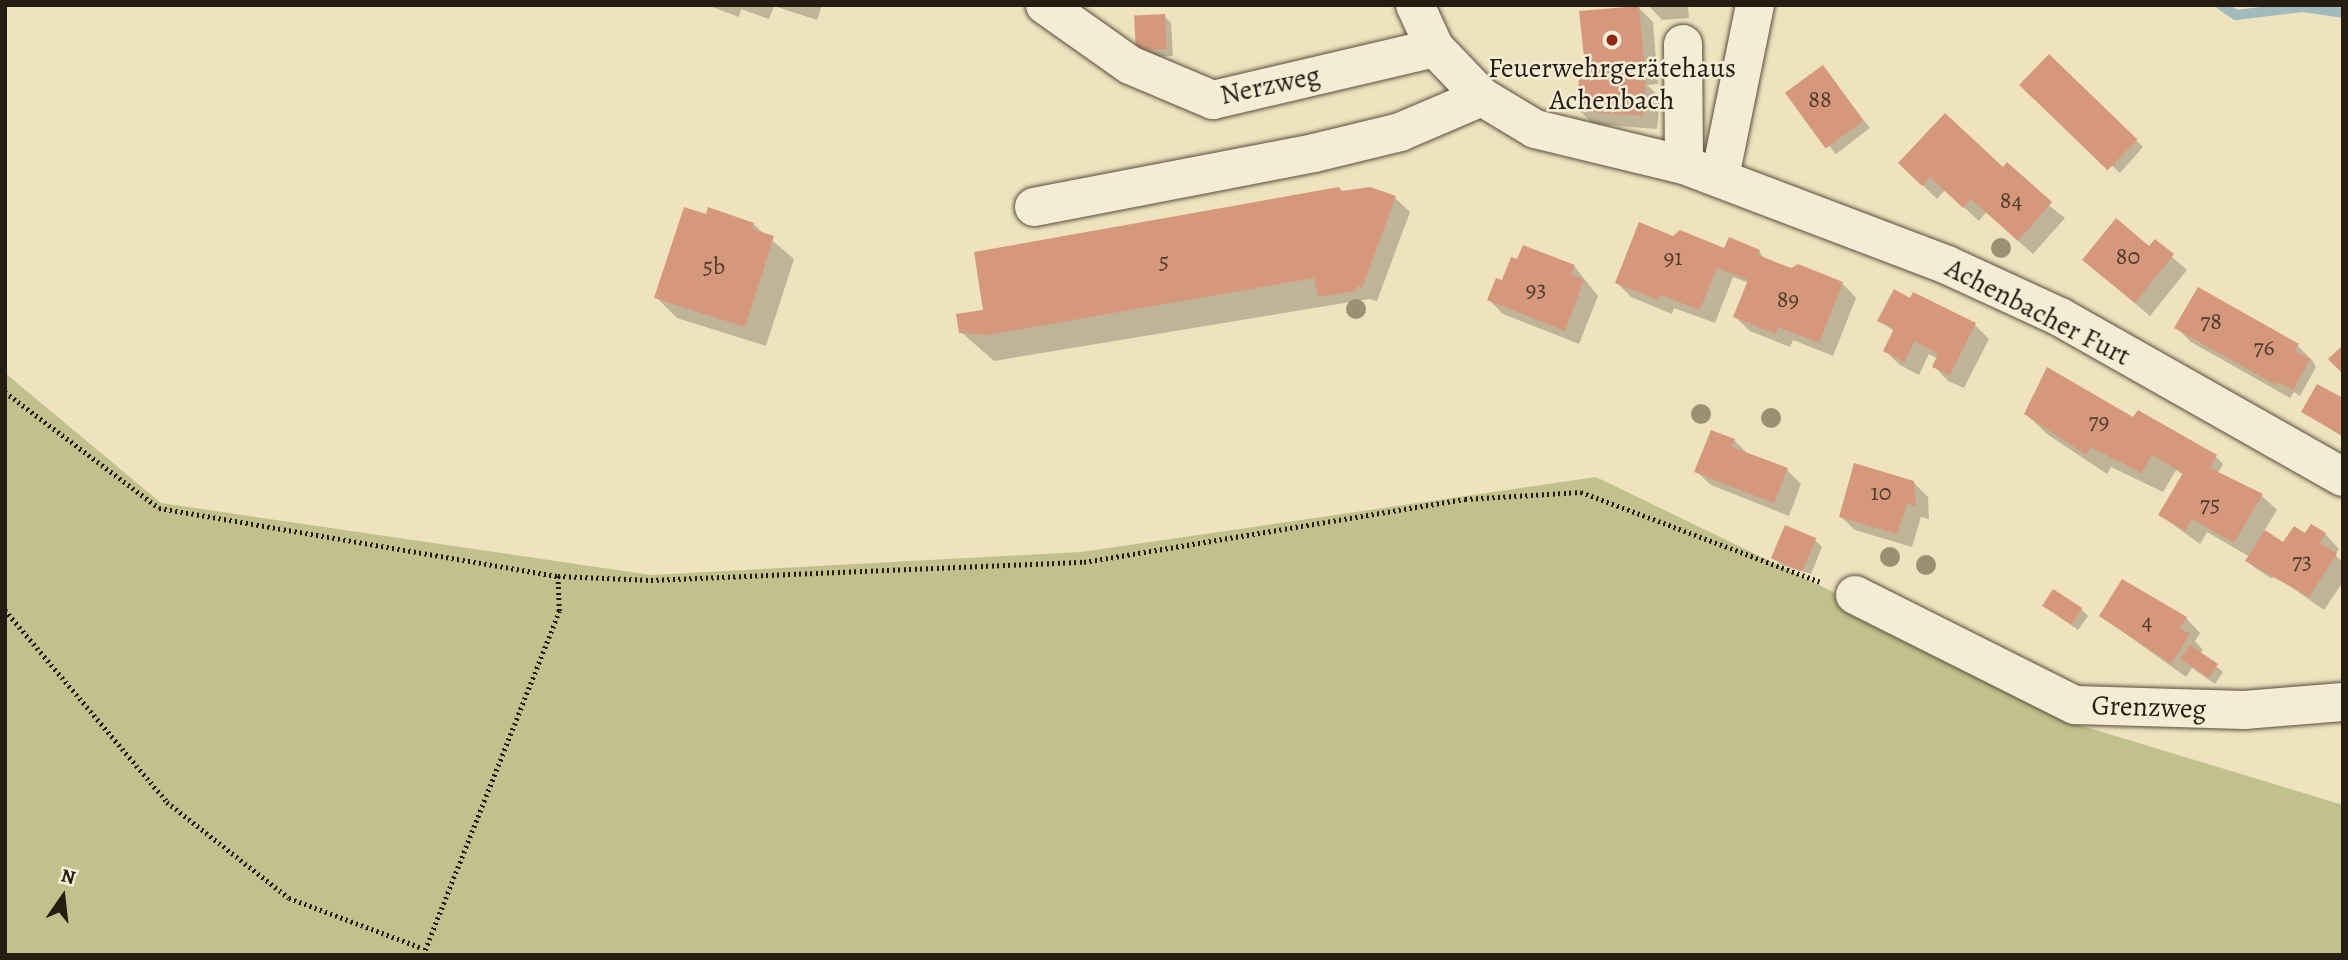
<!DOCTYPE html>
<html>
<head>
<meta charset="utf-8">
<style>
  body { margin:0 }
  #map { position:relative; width:2348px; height:960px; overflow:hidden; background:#efe2be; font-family:Alegreya,serif }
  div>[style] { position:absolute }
  .green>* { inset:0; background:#c0c18c }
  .shadow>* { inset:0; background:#0003; transform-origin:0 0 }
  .stream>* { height:10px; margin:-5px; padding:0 5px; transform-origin:5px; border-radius:5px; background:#a0babd }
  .building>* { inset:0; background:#d6987d; transform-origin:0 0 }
  .path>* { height:4.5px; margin-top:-2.25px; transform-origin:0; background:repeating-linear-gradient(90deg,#251d11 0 2px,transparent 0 5.5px) }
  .roads { filter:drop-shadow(0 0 2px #584e3c) drop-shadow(0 0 2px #584e3c) }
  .minor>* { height:38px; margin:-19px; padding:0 19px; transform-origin:19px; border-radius:19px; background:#f5ecd5 }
  .trees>* { width:20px; height:20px; margin:-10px; border-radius:50%; background:#9a9173 }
  .dots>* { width:19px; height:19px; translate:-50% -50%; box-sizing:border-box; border:4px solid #f5ecd5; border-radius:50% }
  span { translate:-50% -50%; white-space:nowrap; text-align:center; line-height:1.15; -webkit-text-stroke:5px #f5ecd5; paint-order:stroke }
  .number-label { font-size:24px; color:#513c2c }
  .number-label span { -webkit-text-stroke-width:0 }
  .poi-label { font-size:28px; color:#251d11 }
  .street-label { font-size:28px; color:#251d11 }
  .frame { position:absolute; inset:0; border:7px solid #251d11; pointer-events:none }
  .north { position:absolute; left:28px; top:862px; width:70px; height:70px; -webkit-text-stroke:5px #f5ecd5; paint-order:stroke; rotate:14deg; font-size:19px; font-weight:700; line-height:28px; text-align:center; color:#251d11 }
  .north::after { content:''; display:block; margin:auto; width:24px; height:32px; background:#251d11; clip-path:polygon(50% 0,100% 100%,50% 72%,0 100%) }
</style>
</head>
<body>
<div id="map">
  <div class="green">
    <i style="clip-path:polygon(5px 373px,161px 503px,651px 575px,1081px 552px,1596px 477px,1914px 631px,2076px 724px,2343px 805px,2343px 955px,5px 955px)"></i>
  </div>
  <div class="shadow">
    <i style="clip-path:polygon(707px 5px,822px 5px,817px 20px,774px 6px,769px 19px,741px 9px,739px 17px)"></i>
    <i style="clip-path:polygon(1688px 5px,1689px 18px,1662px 20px,1648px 5px)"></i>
    <i style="clip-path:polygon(1638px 7px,1653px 22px,1658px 84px,1647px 85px,1660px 97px,1657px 129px,1593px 124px,1579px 110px,1588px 76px)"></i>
    <i style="clip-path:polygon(1164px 16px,1171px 23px,1173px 56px,1144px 57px,1137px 50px)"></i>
    <i style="clip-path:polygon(2050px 56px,2143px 147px,2120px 173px,2086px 142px)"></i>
    <i style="left:1823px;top:68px;width:76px;height:43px;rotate:52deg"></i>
    <i style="clip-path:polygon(1900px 163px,2003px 169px,2065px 218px,2033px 254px,1986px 212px,1979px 221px,1945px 190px,1937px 199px)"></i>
    <i style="clip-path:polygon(1395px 198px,1410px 212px,1377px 301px,1369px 299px,994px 361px,961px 332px,985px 311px)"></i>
    <i style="clip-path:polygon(753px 224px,794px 259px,766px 346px,677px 318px,656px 297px)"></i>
    <i style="clip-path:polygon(1673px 238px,1723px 250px,1759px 251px,1765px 260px,1842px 283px,1856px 298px,1833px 356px,1793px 340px,1790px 347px,1750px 331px,1735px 317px,1749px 283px,1733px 277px,1715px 323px,1674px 308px,1672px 314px,1631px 297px,1617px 283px)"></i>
    <i style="clip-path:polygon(2155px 242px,2187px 270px,2150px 316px,2084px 260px,2150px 249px)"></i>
    <i style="clip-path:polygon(1574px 266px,1598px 296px,1579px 344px,1503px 314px,1489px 300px,1503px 282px)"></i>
    <i style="clip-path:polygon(2198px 290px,2298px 346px,2312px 360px,2316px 367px,2300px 396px,2294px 392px,2290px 398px,2191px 342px,2177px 328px)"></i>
    <i style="clip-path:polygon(1880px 321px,1975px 325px,1989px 339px,1964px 388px,1948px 381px,1934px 366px,1938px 359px,1929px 354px,1919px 375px,1900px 365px,1885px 351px,1895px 332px)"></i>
    <i style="clip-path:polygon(2343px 400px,2343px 437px,2303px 412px)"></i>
    <i style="clip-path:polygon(2026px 414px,2134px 420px,2216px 457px,2223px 464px,2218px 473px,2262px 496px,2277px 510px,2264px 531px,2282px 543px,2325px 534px,2339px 549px,2335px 555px,2343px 562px,2343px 582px,2324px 610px,2274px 575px,2272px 579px,2254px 567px,2247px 561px,2250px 557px,2207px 532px,2200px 544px,2160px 515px,2183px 475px,2176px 470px,2163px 492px,2111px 467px,2107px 474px,2047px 434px)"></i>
    <i style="clip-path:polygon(1734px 440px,1749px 455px,1787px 470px,1801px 484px,1789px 516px,1711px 485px,1696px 471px)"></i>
    <i style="clip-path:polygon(1913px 482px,1928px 497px,1929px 519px,1921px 517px,1912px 547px,1855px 530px,1840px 516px)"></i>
    <i style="clip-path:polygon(1815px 540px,1822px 547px,1811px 574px,1781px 565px,1774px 558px)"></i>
    <i style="clip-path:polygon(2123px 581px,2186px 618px,2200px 633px,2195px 641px,2203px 650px,2200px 654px,2223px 672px,2215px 684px,2192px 668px,2186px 677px,2101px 616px)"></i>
    <i style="clip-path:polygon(2044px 606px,2081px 609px,2088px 616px,2078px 630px)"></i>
  </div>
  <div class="stream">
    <i style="left:2221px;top:5px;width:18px;rotate:34deg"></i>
    <i style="left:2236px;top:15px;width:67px;rotate:-6.8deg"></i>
    <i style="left:2303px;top:7px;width:40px;rotate:8.5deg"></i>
  </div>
  <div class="building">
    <i style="clip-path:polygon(1639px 6px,1645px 70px,1635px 71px,1635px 80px,1646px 81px,1643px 116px,1577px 111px,1579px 76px,1586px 75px,1579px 11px)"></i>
    <i style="left:1165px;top:14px;width:35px;height:31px;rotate:87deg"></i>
    <i style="left:2049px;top:54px;width:123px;height:43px;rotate:44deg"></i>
    <i style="left:1823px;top:65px;width:69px;height:47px;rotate:54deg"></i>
    <i style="clip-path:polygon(1945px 113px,2003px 167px,2007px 162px,2052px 202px,2018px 241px,1971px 199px,1963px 208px,1930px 177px,1922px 186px,1898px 163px)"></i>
    <i style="clip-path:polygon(1339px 187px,1342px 191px,1370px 187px,1396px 196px,1362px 288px,1357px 286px,1355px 291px,1318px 297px,1314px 278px,988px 335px,959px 333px,956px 314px,983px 310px,974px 252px)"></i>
    <i style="clip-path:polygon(684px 207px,706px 214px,708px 207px,754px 223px,752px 229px,774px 236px,745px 327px,654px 298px)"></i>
    <i style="clip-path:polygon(2116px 218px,2149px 246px,2155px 239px,2174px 254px,2135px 303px,2082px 260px)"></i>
    <i style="clip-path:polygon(1639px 222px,1673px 236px,1680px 230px,1724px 248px,1729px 237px,1760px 250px,1758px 255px,1791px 268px,1798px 264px,1843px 282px,1819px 343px,1778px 327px,1776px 334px,1733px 317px,1748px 280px,1717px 268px,1700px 310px,1660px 295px,1658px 300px,1615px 283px)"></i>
    <i style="clip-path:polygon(1523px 245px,1575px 265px,1571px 274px,1584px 280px,1565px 331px,1487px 300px,1496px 278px,1502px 280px,1511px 257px,1517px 259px)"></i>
    <i style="clip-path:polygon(2198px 287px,2299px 344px,2295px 351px,2310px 359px,2293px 390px,2278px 382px,2276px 385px,2174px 328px)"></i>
    <i style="clip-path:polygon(1894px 289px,1910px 298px,1913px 292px,1976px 323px,1950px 375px,1932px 367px,1938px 354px,1915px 341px,1904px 362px,1883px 351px,1894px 329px,1877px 321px)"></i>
    <i style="clip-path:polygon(2343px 345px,2343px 374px,2328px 359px)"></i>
    <i style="clip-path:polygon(2047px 367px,2133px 417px,2138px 410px,2217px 455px,2210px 468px,2263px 494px,2234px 543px,2192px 519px,2185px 531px,2158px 515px,2183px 473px,2152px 455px,2142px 473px,2090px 447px,2086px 455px,2024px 414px)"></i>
    <i style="clip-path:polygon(2317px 384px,2343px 398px,2343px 436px,2301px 412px)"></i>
    <i style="clip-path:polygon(1711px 430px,1735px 439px,1732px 447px,1788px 468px,1774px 503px,1694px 472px)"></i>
    <i style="clip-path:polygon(1854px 463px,1914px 481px,1916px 506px,1907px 504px,1897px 534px,1839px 517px)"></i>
    <i style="clip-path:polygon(2311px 524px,2326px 533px,2320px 543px,2337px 554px,2309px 597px,2245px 561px,2265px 530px,2283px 542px,2294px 526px,2305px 533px)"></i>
    <i style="left:1785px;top:525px;width:34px;height:36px;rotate:23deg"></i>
    <i style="clip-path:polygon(2122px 579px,2187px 617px,2180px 628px,2190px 634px,2171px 664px,2099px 616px)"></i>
    <i style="left:2053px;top:589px;width:35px;height:20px;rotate:33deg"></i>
    <i style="left:2190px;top:645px;width:34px;height:17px;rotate:34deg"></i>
  </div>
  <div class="path">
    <i style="left:5px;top:392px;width:193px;rotate:37deg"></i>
    <i style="left:159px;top:508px;width:405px;rotate:9.7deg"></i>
    <i style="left:558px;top:576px;width:93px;rotate:2.5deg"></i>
    <i style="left:651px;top:580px;width:433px;rotate:-2.4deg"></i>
    <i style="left:1084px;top:562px;width:386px;rotate:-9.4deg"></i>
    <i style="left:1465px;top:499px;width:116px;rotate:-3.5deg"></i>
    <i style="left:1581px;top:492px;width:255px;rotate:20.6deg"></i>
    <i style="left:5px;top:610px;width:251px;rotate:49.8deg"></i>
    <i style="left:167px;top:802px;width:155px;rotate:38.2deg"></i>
    <i style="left:289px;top:898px;width:142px;rotate:20.6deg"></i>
    <i style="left:423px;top:955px;width:370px;rotate:-68.4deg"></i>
    <i style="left:559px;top:611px;width:35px;rotate:-92deg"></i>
  </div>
  <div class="roads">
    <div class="minor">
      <i style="left:1045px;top:5px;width:104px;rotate:35.2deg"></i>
      <i style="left:1130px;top:65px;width:90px;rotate:22.9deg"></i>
      <i style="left:1213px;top:100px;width:228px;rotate:-13.2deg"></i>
      <i style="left:1415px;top:5px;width:47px;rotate:65.1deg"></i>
      <i style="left:1435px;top:48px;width:68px;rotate:46.2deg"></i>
      <i style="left:1482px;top:97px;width:62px;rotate:31.1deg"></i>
      <i style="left:1535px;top:129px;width:153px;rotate:13.6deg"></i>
      <i style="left:1684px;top:165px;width:281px;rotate:20.8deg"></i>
      <i style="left:1947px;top:265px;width:124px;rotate:24.7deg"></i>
      <i style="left:2060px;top:317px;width:325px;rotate:29.5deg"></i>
      <i style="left:1683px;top:44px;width:121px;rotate:89.5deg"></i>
      <i style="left:1720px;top:177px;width:176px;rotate:-78.5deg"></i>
      <i style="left:1034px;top:207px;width:285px;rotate:-10.9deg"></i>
      <i style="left:1314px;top:153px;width:89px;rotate:-13.7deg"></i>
      <i style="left:1400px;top:132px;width:89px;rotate:-23.1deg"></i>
      <i style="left:1855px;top:595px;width:246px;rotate:26.6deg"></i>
      <i style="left:2075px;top:705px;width:169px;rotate:1.7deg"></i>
      <i style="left:2244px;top:710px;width:99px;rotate:-4.6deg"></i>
    </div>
  </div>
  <div class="trees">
    <i style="left:2001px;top:248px"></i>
    <i style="left:1356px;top:309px"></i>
    <i style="left:1701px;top:414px"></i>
    <i style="left:1771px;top:418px"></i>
    <i style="left:1890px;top:557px"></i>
    <i style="left:1926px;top:565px"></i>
  </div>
  <div class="dots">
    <i style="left:1612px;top:40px;background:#8f2418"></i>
  </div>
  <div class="number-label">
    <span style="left:1820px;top:100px">88</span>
    <span style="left:2011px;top:201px">84</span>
    <span style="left:2128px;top:257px">80</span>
    <span style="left:1673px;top:258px">91</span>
    <span style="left:1164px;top:262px">5</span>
    <span style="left:714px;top:267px">5b</span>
    <span style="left:1536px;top:290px">93</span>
    <span style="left:1788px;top:300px">89</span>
    <span style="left:2211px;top:322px">78</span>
    <span style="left:2264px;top:348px">76</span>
    <span style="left:2099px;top:422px">79</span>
    <span style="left:1881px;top:493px">10</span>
    <span style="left:2210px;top:505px">75</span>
    <span style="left:2302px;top:562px">73</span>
    <span style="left:2147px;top:622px">4</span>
  </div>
  <div class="poi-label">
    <span style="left:1612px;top:84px">Feuerwehrgerätehaus<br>Achenbach</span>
  </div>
  <div class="street-label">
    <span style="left:1270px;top:85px;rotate:-12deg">Nerzweg</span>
    <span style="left:2038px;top:312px;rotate:27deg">Achenbacher Furt</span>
    <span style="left:2149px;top:707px;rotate:2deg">Grenzweg</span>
  </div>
  <div class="frame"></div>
  <div class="north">N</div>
</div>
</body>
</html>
